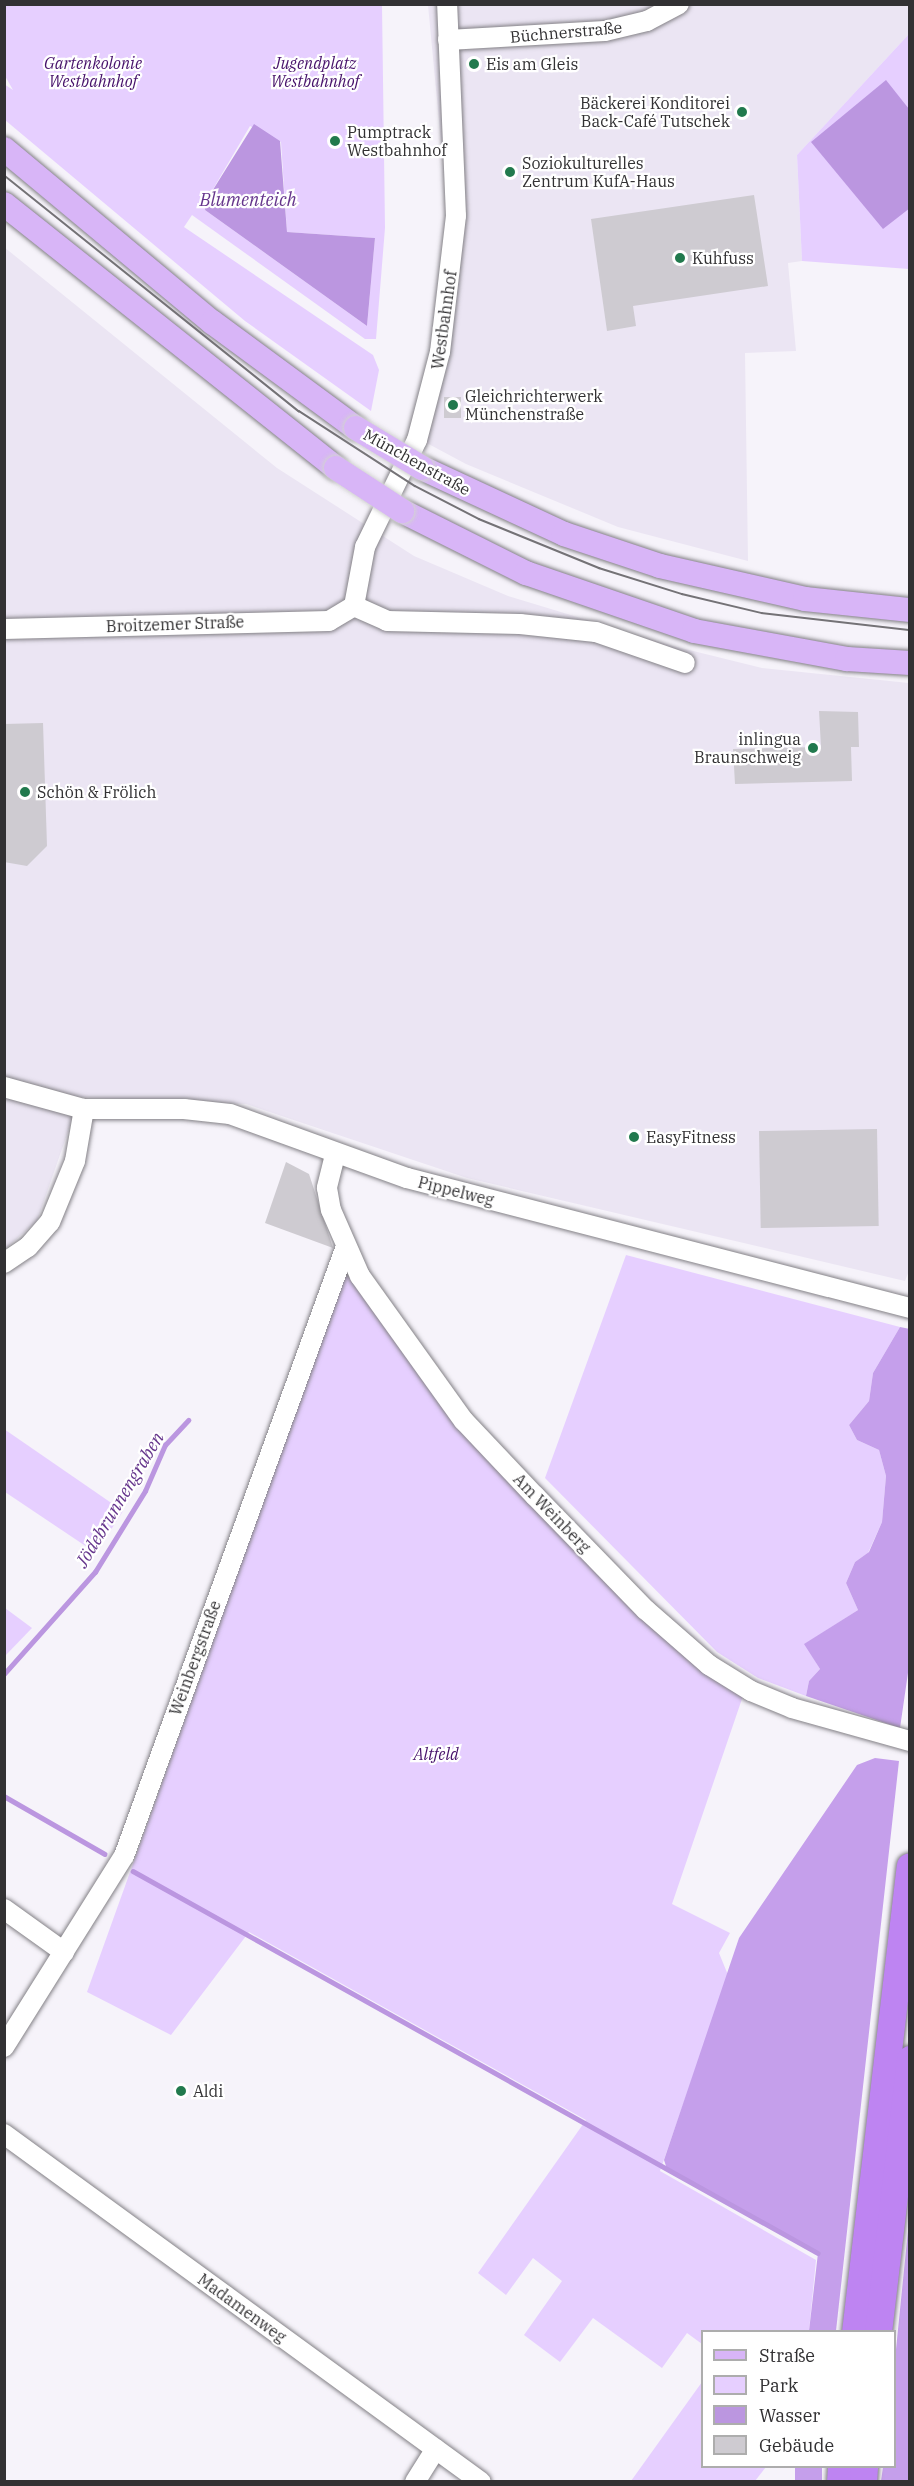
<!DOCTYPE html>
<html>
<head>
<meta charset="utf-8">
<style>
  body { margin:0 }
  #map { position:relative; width:914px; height:2486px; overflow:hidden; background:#f6f3fa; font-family:"IBM Plex Serif",serif }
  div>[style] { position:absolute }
  .built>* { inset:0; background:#ebe5f3 }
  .green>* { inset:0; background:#e6cfff }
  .forest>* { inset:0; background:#c59feb; transform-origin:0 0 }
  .water>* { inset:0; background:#bb96e0 }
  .stream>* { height:4.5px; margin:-2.25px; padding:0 2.25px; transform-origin:2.25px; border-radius:2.25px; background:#bb96e0 }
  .building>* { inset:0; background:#cecbd1; transform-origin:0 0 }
  .roads { filter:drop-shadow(0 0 2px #838186) drop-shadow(0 0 2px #838186) }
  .minor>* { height:20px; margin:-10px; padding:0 10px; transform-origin:10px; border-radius:10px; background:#fff }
  .major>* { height:24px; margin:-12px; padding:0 12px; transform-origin:12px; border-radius:12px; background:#d8b5f7 }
  .highway>* { height:27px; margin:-13.5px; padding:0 13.5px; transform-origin:13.5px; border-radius:13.5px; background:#be84f2 }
  .tram>* { height:1.5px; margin:-0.75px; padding:0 0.75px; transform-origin:0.75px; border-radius:0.75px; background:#747276 }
  .bridges { filter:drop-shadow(0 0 2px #d2d2d2) drop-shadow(0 0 2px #d2d2d2) }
  .major-bridge>* { height:24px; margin:-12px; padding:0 12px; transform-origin:12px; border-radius:12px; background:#d8b5f7 }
  .dots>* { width:16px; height:16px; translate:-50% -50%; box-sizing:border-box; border:3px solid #fff; border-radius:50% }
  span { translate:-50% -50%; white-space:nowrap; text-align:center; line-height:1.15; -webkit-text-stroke:4.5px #fff; paint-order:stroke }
  .street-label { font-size:16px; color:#323133 }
  .park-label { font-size:16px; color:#47126b; font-style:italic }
  .poi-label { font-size:16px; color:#323133 }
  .left { translate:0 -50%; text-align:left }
  .right { translate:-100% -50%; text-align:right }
  .water-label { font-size:18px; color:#66368d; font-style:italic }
  .frame { position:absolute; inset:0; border:6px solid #323133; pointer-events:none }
  .legend { position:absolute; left:701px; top:2330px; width:195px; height:138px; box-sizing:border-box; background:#fff; border:2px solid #adadad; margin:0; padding:8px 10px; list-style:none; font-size:18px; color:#323133 }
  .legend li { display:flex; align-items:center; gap:12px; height:30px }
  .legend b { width:30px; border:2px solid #adadad }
</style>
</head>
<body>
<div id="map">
  <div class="built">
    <i style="clip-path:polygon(428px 5px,909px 5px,909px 34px,797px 155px,802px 261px,788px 263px,796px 351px,745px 353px,748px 561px,618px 527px,466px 464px,408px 433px,430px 353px,448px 216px)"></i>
    <i style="clip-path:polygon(4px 247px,277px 468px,414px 556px,508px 596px,673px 646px,762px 668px,909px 683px,910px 1268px,905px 1281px,467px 1178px,246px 1104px,80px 1097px,37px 1221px,5px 1249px)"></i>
  </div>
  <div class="green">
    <i style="clip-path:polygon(evenodd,5px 5px,382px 5px,385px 228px,376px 339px,365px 339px,192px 215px,184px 227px,373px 355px,379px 370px,371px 411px,245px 321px,5px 120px,4px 84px,13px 90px,5px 76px,5px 5px,250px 126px,281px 142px,287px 232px,375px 238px,367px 326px,205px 210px,206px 201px,250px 126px)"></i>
    <i style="clip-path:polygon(909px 34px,909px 269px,802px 261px,797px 155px)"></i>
    <i style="clip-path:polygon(626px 1255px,900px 1327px,873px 1373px,869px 1401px,849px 1425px,857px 1440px,879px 1450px,886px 1476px,882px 1522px,868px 1553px,855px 1562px,846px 1583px,858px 1610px,805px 1644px,820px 1669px,809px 1681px,806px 1696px,758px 1678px,717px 1652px,545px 1478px)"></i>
    <i style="clip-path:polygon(344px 1276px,353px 1276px,461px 1428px,744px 1693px,672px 1904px,730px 1933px,719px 1953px,728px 1975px,660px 2171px,816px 2260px,809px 2331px,702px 2332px,702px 2344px,687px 2333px,662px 2368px,593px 2318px,560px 2362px,524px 2335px,562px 2281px,533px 2258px,506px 2295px,478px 2273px,586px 2120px,249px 1932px,171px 2035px,87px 1992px)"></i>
    <i style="clip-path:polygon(4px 1429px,123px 1511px,96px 1553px,5px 1492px)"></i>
    <i style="clip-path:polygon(5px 1608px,32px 1628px,5px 1656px)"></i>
    <i style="clip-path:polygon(702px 2382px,702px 2466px,766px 2467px,755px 2481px,631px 2481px)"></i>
  </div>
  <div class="forest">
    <i style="clip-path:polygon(900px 1327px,910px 1329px,910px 1659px,900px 1728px,806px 1696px,809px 1681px,820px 1669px,804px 1644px,858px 1610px,846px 1583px,855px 1562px,869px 1552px,882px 1522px,886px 1476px,879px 1450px,857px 1440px,849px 1425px,869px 1401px,873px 1373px)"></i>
    <i style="clip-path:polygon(875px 1758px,899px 1761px,836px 2331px,809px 2331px,818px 2253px,668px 2172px,664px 2160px,739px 1938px,857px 1765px)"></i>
    <i style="clip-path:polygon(909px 2221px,909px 2481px,881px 2481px,883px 2467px,894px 2466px,895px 2359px)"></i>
    <i style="left:795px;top:2467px;width:27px;height:14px"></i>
  </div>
  <div class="water">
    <i style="clip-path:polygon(886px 80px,909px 109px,910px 208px,883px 229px,811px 142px)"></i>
    <i style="clip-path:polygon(254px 124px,280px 141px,287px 232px,375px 238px,367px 326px,205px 210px,206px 201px)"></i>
  </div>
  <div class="stream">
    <i style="left:4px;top:1674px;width:137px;rotate:-48.3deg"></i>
    <i style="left:95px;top:1572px;width:95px;rotate:-58.3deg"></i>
    <i style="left:145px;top:1491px;width:50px;rotate:-66.5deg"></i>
    <i style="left:165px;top:1445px;width:34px;rotate:-47deg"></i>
    <i style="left:4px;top:1796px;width:116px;rotate:29.9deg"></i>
    <i style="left:133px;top:1871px;width:784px;rotate:29.15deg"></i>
  </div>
  <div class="building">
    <i style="clip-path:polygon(754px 195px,768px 286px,633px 306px,636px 326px,607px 331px,591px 219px)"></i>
    <i style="left:461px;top:397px;width:21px;height:17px;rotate:90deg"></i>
    <i style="clip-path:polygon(819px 711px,858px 712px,859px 747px,851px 747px,852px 781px,735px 784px,733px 749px,821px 747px)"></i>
    <i style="clip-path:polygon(43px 723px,47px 846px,27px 866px,4px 862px,4px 724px)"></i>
    <i style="left:877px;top:1129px;width:97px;height:118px;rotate:89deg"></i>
    <i style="clip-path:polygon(286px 1162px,309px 1174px,333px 1248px,265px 1223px)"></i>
  </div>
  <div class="roads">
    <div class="minor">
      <i style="left:448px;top:40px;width:157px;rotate:-3.3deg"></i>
      <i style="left:605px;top:31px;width:43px;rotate:-13.4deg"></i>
      <i style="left:647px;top:21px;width:36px;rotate:-28deg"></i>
      <i style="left:354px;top:606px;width:36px;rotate:24deg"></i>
      <i style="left:387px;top:621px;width:133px;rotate:1.3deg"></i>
      <i style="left:520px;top:624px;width:76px;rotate:6deg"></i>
      <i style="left:596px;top:632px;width:94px;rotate:19.2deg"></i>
      <i style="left:4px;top:629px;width:325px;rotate:-1.4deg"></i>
      <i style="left:329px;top:621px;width:29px;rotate:-31deg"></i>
      <i style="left:354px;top:606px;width:60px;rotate:-79.4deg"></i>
      <i style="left:365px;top:547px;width:119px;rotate:-64.1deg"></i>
      <i style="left:417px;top:440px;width:91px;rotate:-75.4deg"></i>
      <i style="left:440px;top:352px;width:137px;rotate:-83.3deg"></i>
      <i style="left:456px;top:216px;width:212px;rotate:-92.4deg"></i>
      <i style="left:4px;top:1087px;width:83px;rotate:15.4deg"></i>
      <i style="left:84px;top:1109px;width:100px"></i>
      <i style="left:184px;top:1109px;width:46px;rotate:6.2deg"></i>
      <i style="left:230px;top:1114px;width:188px;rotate:19.9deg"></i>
      <i style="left:407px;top:1178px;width:520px;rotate:14.49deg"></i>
      <i style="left:335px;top:1155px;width:34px;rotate:104deg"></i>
      <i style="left:327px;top:1188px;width:22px;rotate:80deg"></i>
      <i style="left:331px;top:1210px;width:72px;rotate:66.3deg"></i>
      <i style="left:360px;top:1276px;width:178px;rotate:54.4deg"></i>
      <i style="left:464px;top:1421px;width:103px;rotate:46.6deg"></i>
      <i style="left:535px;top:1496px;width:159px;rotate:45.8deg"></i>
      <i style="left:646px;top:1610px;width:84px;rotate:41.1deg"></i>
      <i style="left:709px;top:1665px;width:49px;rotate:31.8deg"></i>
      <i style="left:751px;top:1691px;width:44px;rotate:22.5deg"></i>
      <i style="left:792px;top:1708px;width:123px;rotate:15.6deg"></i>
      <i style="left:4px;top:1263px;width:29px;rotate:-34deg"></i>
      <i style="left:28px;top:1247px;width:33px;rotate:-49deg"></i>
      <i style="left:50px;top:1222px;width:66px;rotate:-67.7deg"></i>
      <i style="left:75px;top:1161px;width:53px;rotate:-80.2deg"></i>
      <i style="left:4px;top:1909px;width:74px;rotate:35.6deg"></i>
      <i style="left:4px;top:2047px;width:226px;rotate:-57.9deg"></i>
      <i style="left:124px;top:1856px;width:646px;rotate:-69.99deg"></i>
      <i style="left:4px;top:2134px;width:590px;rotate:36.11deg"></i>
      <i style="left:415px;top:2482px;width:39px;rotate:-58deg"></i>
    </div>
    <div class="major">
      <i style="left:4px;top:149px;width:271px;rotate:39.8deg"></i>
      <i style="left:212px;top:322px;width:179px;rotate:36.4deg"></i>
      <i style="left:4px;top:204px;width:424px;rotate:38.5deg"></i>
      <i style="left:422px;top:468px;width:157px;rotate:24.9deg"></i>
      <i style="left:564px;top:534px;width:101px;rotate:18.4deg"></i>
      <i style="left:660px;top:566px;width:149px;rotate:12.8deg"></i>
      <i style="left:805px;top:599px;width:106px;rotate:6deg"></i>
      <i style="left:402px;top:511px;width:139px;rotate:26.6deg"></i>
      <i style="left:526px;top:573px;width:178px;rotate:19deg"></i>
      <i style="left:694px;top:631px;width:156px;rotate:10.4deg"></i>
      <i style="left:847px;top:659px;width:63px;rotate:3.6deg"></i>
    </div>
    <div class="highway">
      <i style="left:855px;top:2332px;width:469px;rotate:-83.3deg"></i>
      <i style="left:878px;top:2332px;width:275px;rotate:-83.3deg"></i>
      <i style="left:840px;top:2482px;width:16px;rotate:-86deg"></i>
      <i style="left:863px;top:2482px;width:16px;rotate:-86deg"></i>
    </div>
  </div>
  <div class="tram">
    <i style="left:4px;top:175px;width:378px;rotate:38.7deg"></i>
    <i style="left:299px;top:411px;width:138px;rotate:32.9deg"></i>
    <i style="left:415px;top:486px;width:72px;rotate:27.3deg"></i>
    <i style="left:479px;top:519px;width:130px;rotate:22.2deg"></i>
    <i style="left:599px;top:568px;width:87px;rotate:17.4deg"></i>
    <i style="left:682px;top:594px;width:82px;rotate:13.4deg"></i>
    <i style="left:762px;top:613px;width:149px;rotate:6.6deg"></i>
  </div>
  <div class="bridges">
    <div class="major-bridge">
      <i style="left:356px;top:428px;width:77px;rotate:31.2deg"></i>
      <i style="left:336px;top:468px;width:79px;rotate:33.1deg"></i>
    </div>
  </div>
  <div class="dots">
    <i style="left:474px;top:64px;background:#21794d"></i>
    <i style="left:742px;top:112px;background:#21794d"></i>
    <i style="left:335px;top:141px;background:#21794d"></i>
    <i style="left:510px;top:172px;background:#21794d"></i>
    <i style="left:680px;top:258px;background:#21794d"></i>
    <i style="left:453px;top:405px;background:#21794d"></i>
    <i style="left:813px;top:748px;background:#21794d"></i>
    <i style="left:25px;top:792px;background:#21794d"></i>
    <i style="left:634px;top:1137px;background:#21794d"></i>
    <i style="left:181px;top:2091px;background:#21794d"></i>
  </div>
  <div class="street-label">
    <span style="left:566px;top:32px;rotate:-5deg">Büchnerstraße</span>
    <span style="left:444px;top:320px;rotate:-82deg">Westbahnhof</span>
    <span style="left:417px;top:462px;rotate:29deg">Münchenstraße</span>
    <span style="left:175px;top:624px;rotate:-2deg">Broitzemer Straße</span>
    <span style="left:456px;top:1191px;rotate:14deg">Pippelweg</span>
    <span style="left:552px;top:1513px;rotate:46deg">Am Weinberg</span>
    <span style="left:195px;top:1658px;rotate:-70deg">Weinbergstraße</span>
    <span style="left:242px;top:2308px;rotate:36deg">Madamenweg</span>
  </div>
  <div class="park-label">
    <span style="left:93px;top:72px">Gartenkolonie<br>Westbahnhof</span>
    <span style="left:315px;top:72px">Jugendplatz<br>Westbahnhof</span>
    <span style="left:436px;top:1754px">Altfeld</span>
  </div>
  <div class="poi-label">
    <span class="left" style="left:486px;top:64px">Eis am Gleis</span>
    <span class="right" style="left:730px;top:112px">Bäckerei Konditorei<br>Back-Café Tutschek</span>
    <span class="left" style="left:347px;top:141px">Pumptrack<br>Westbahnhof</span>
    <span class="left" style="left:522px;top:172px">Soziokulturelles<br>Zentrum KufA-Haus</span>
    <span class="left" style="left:692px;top:258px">Kuhfuss</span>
    <span class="left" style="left:465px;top:405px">Gleichrichterwerk<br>Münchenstraße</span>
    <span class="right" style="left:801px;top:748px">inlingua<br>Braunschweig</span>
    <span class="left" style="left:37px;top:792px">Schön &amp; Frölich</span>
    <span class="left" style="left:646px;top:1137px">EasyFitness</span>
    <span class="left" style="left:193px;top:2091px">Aldi</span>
  </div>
  <div class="water-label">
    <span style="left:248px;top:200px">Blumenteich</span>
    <span style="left:120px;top:1500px;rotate:-59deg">Jödebrunnengraben</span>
  </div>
  <div class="frame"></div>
  <ul class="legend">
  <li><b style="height:8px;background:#d8b5f7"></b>Straße</li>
  <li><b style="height:16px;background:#e6cfff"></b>Park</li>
  <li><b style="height:16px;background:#bb96e0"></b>Wasser</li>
  <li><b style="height:16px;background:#cecbd1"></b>Gebäude</li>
  </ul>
</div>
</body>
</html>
